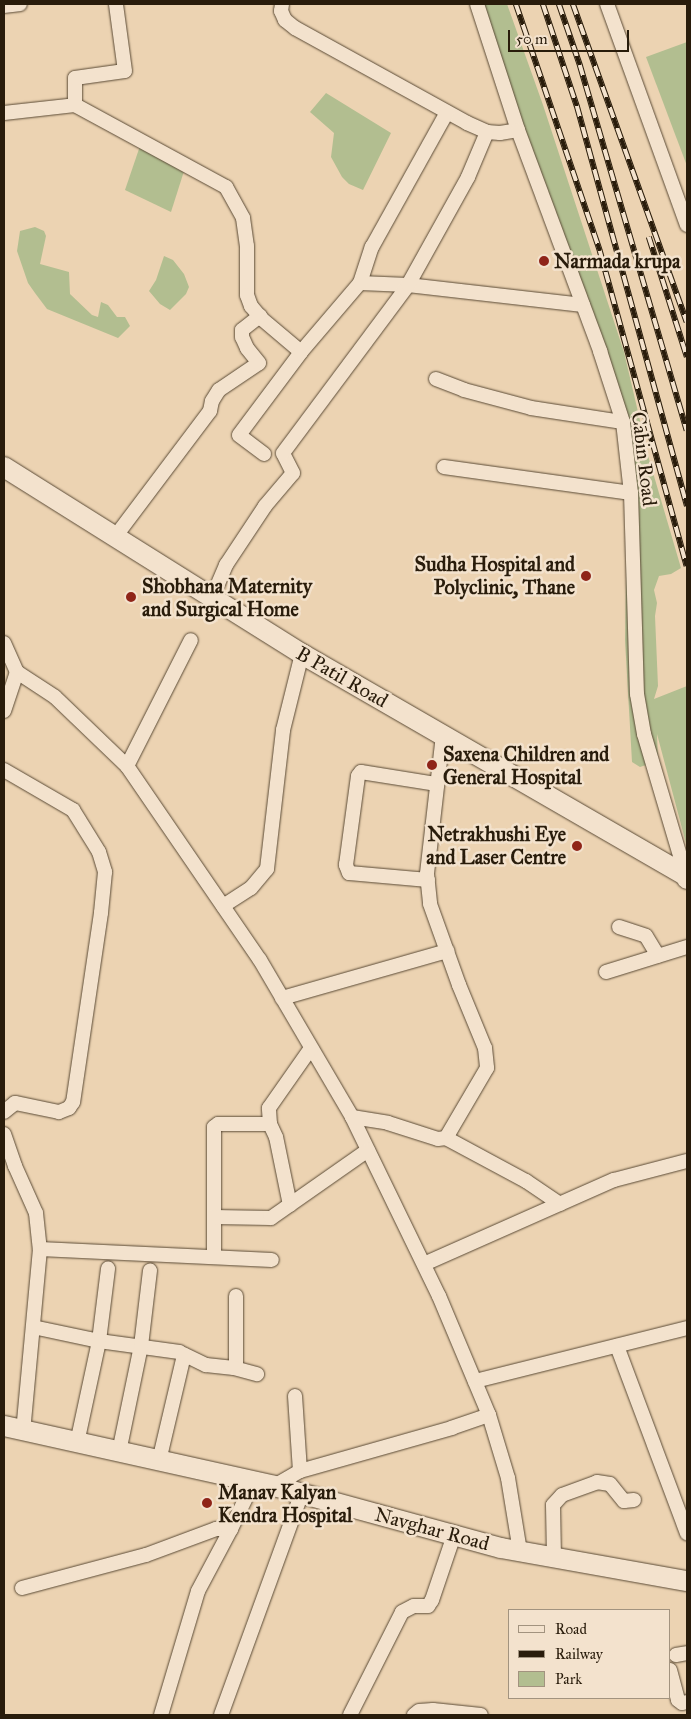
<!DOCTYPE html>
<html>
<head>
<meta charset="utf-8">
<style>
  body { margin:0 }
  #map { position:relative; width:691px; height:1719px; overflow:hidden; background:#ecd3b2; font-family:"IM FELL Great Primer",serif }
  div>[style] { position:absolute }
  .green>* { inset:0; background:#b2be90 }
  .roads { filter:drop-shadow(0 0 1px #5a4a35) drop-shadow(0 0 1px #5a4a35) }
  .street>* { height:14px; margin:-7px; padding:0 7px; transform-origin:7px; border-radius:7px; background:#f3e2cd }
  .secondary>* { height:20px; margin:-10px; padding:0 10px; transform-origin:10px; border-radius:10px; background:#f3e2cd }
  .rail>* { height:5.5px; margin-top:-2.75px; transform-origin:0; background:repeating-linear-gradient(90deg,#f3e2cd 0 11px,#291c0b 0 22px); box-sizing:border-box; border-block:1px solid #291c0b }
  .dots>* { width:14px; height:14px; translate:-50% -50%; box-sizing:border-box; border:2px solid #f3e2cd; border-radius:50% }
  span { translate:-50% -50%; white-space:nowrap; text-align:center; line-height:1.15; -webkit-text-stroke:5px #f3e2cd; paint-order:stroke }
  .poi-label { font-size:20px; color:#291c0b; font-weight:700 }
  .left { translate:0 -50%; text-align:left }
  .right { translate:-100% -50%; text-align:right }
  .street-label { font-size:20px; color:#291c0b }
  .frame { position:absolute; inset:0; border:5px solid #291c0b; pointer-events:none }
  .legend { position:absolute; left:508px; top:1609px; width:162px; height:90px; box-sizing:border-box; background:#f3e2cd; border:1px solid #a2937f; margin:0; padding:6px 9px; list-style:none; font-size:15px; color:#291c0b }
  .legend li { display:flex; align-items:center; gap:10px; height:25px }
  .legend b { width:25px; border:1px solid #a2937f }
  .scale { position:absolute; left:508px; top:30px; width:121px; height:22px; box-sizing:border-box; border:2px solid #291c0b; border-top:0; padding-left:6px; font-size:15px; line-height:18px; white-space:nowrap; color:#291c0b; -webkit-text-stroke:4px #f3e2cd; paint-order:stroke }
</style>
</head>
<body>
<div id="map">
  <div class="green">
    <i style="clip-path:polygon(481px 4px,507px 4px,543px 105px,624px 352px,649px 459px,681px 568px,671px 574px,659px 576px,654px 590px,657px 603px,655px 616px,658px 686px,654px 699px,687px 686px,687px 847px,657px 734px,658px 761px,640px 767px,632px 762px,625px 640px,627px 515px,617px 416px)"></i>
    <i style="clip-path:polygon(687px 42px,687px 166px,646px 57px)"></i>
    <i style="clip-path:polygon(326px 93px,391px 133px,363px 190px,349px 184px,342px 177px,331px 157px,334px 133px,310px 112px)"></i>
    <i style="clip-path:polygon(140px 146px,185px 168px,171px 212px,125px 190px)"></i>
    <i style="clip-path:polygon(35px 227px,44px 231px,46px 236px,40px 264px,69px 272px,70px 294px,92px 315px,98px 317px,101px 302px,108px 305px,117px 317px,125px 317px,130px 326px,118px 338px,47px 309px,35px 293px,28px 283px,17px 251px,20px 231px)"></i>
    <i style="clip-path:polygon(164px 256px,173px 260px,184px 274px,189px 287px,186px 294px,170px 310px,160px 304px,149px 291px,156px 280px)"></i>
  </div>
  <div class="roads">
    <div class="street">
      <i style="left:282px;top:4px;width:7px;rotate:98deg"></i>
      <i style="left:281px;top:11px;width:10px;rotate:66deg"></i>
      <i style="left:285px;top:20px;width:13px;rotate:39deg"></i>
      <i style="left:295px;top:28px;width:196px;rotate:28.9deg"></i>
      <i style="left:467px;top:123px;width:22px;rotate:24deg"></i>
      <i style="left:487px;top:132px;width:13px;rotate:4deg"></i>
      <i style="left:500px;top:133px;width:18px;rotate:-9deg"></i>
      <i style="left:477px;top:4px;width:133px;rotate:72deg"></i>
      <i style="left:518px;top:130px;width:236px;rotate:69.6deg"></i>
      <i style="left:600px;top:351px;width:75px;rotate:72.1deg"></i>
      <i style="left:623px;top:422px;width:71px;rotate:83.6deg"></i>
      <i style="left:631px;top:493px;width:201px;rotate:88.3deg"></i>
      <i style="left:637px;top:694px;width:41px;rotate:80.1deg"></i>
      <i style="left:644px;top:734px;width:148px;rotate:73.5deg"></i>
      <i style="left:607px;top:4px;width:235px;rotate:70.1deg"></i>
      <i style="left:4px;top:6px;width:16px;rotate:-7deg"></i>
      <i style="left:75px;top:105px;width:172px;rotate:28.5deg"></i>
      <i style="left:226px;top:187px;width:35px;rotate:61deg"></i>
      <i style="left:243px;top:218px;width:28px;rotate:82deg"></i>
      <i style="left:247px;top:246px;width:49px;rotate:90deg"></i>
      <i style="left:247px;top:295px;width:12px;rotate:70deg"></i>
      <i style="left:251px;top:306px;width:17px;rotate:50deg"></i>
      <i style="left:262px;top:319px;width:51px;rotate:40.2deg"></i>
      <i style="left:4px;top:113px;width:71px;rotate:-6.4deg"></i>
      <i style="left:75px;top:105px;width:27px;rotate:-90deg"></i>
      <i style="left:75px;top:78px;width:50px;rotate:-8deg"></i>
      <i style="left:125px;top:71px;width:68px;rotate:-97.7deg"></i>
      <i style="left:360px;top:283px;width:48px;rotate:2.4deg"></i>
      <i style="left:408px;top:285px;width:176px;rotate:6.5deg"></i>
      <i style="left:436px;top:379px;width:30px;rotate:21deg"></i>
      <i style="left:464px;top:390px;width:69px;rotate:15deg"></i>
      <i style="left:531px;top:408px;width:93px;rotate:8.7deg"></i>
      <i style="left:264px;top:454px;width:31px;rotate:-143deg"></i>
      <i style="left:239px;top:435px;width:104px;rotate:-53.2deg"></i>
      <i style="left:301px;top:352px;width:91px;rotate:-49.5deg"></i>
      <i style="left:360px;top:283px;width:38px;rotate:-72deg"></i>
      <i style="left:372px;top:247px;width:154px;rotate:-60.9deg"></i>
      <i style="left:444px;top:467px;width:189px;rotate:7.9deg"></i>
      <i style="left:115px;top:537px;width:158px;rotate:-53deg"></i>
      <i style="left:210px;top:411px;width:10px;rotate:-79deg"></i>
      <i style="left:212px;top:401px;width:13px;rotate:-58deg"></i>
      <i style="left:219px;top:390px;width:48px;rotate:-34deg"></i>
      <i style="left:259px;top:363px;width:19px;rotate:-129deg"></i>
      <i style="left:247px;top:348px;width:12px;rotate:-114deg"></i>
      <i style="left:242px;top:337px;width:7px;rotate:-90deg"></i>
      <i style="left:242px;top:330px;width:23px;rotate:-38deg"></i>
      <i style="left:212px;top:598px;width:36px;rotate:-67deg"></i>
      <i style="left:226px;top:565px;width:71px;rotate:-56.5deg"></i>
      <i style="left:265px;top:506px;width:43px;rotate:-49.7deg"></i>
      <i style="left:293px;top:473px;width:22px;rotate:-117deg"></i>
      <i style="left:283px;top:453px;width:209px;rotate:-53.3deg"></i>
      <i style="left:408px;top:285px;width:124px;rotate:-60.9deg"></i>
      <i style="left:468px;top:177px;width:49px;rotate:-67.1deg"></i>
      <i style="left:4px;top:643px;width:32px;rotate:66deg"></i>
      <i style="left:17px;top:672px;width:41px;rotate:108.4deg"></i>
      <i style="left:17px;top:672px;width:45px;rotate:33.3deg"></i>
      <i style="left:55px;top:697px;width:100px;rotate:43.8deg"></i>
      <i style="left:127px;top:766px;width:235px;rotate:55.6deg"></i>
      <i style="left:260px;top:960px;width:182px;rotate:59.6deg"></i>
      <i style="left:352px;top:1117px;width:199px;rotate:64.1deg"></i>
      <i style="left:439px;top:1296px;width:129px;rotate:67.2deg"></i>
      <i style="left:489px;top:1415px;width:39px;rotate:161deg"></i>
      <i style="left:452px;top:1428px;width:158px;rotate:164.2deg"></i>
      <i style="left:300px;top:1471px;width:30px;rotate:150deg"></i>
      <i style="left:443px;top:735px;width:140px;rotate:96.6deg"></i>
      <i style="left:427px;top:874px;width:30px;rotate:84deg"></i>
      <i style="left:430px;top:904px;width:86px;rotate:70.3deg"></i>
      <i style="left:459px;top:985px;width:68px;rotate:67.6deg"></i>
      <i style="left:485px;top:1048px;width:20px;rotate:84deg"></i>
      <i style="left:487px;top:1068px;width:81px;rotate:120.4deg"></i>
      <i style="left:127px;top:766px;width:141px;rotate:-63.1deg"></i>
      <i style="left:4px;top:770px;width:80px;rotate:30.1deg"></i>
      <i style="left:73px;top:810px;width:49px;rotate:58.2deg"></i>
      <i style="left:99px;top:852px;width:21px;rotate:73deg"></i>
      <i style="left:105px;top:872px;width:41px;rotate:95.6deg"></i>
      <i style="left:101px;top:913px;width:191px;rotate:98.4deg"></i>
      <i style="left:73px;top:1102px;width:7px;rotate:124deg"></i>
      <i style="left:69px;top:1108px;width:11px;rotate:158deg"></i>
      <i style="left:59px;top:1112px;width:45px;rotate:-168.4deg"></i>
      <i style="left:15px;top:1103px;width:14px;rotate:141deg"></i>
      <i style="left:428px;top:880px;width:79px;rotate:-174.9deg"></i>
      <i style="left:349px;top:873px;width:9px;rotate:-111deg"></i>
      <i style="left:346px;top:865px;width:90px;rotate:-82.3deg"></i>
      <i style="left:358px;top:776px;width:5px;rotate:-53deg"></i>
      <i style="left:361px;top:772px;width:77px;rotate:9deg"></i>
      <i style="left:223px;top:906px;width:33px;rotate:-33deg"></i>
      <i style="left:251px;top:888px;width:25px;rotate:-50deg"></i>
      <i style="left:267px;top:869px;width:140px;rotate:-83.4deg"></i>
      <i style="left:283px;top:730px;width:78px;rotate:-76deg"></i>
      <i style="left:619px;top:927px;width:28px;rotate:18deg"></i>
      <i style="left:646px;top:936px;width:23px;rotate:59deg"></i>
      <i style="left:606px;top:972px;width:85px;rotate:-17.2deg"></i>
      <i style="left:282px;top:998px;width:172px;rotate:-15.9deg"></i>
      <i style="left:352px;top:1117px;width:36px;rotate:9deg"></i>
      <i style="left:388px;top:1123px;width:52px;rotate:17.7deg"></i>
      <i style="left:438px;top:1139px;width:8px;rotate:-7deg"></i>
      <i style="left:446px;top:1138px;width:91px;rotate:28.3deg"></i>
      <i style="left:526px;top:1181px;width:41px;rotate:34.1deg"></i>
      <i style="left:4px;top:1134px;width:34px;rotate:71deg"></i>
      <i style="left:15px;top:1166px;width:51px;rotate:65.9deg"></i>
      <i style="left:36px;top:1213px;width:36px;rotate:84deg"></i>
      <i style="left:40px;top:1249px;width:183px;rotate:95.3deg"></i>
      <i style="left:290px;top:1205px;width:69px;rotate:-101.6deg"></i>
      <i style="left:276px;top:1137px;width:14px;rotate:-115deg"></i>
      <i style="left:270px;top:1124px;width:16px;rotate:-94deg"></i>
      <i style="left:269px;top:1108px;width:73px;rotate:-55deg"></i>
      <i style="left:214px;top:1217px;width:90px;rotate:-90deg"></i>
      <i style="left:214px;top:1127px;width:5px;rotate:-37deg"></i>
      <i style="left:218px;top:1124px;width:52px"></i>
      <i style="left:40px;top:1249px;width:232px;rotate:2.7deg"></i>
      <i style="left:214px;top:1256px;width:39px;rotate:-90deg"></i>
      <i style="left:214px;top:1217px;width:57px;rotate:1deg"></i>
      <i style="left:271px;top:1218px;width:118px;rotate:-35deg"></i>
      <i style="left:424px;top:1264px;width:208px;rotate:-23.9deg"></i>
      <i style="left:614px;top:1180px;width:75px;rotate:-14.6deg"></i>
      <i style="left:236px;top:1296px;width:72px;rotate:90deg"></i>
      <i style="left:33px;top:1327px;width:67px;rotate:12deg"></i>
      <i style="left:99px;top:1341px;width:81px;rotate:7.8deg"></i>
      <i style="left:179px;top:1352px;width:30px;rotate:26deg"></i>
      <i style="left:206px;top:1365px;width:28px;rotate:6deg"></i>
      <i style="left:234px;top:1368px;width:24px;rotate:15deg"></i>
      <i style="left:617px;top:1346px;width:200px;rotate:69.5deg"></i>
      <i style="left:475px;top:1381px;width:219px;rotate:-14deg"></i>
      <i style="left:295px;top:1396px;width:75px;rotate:86.2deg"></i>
      <i style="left:489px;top:1415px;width:66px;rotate:73.2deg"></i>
      <i style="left:508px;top:1478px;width:74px;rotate:80.7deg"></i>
      <i style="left:77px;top:1443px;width:104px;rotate:-77.8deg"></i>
      <i style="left:99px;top:1341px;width:73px;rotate:-82.9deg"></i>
      <i style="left:119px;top:1452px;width:108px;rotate:-78.3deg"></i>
      <i style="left:141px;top:1346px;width:76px;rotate:-83.2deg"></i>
      <i style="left:159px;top:1461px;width:109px;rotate:-76.7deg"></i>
      <i style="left:554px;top:1557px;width:52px;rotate:-91.1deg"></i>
      <i style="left:553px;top:1505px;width:13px;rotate:-48deg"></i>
      <i style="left:562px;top:1495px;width:37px;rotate:-20deg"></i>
      <i style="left:597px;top:1482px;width:13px;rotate:9deg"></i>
      <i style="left:610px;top:1484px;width:22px;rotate:51deg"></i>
      <i style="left:624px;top:1501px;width:10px;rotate:-6deg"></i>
      <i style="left:22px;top:1588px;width:128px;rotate:-14.9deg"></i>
      <i style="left:146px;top:1555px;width:75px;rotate:-20.4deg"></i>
      <i style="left:216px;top:1529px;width:15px"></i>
      <i style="left:231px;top:1529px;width:53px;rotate:-64.4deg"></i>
      <i style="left:676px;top:1655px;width:11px;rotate:-10deg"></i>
      <i style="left:670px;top:1670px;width:31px;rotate:75deg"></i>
      <i style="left:678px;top:1700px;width:5px;rotate:37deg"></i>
      <i style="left:682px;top:1703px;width:5px;rotate:-11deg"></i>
      <i style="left:161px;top:1715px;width:129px;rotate:-73.4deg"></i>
      <i style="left:198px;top:1591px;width:70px;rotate:-62deg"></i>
      <i style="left:221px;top:1715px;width:236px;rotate:-70deg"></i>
      <i style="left:350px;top:1715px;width:115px;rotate:-63.2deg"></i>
      <i style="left:402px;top:1612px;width:13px;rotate:-27deg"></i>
      <i style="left:414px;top:1606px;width:14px"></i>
      <i style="left:428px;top:1606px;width:7px;rotate:-56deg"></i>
      <i style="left:432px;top:1600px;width:69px;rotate:-71.3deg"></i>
      <i style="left:414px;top:1715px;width:6px;rotate:-39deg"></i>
      <i style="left:419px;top:1711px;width:14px;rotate:-4deg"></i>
      <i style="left:433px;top:1710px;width:48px;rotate:5.9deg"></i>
    </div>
    <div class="secondary">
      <i style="left:4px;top:467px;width:352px;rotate:32.1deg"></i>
      <i style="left:302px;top:654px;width:444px;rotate:30deg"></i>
      <i style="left:686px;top:876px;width:3px;rotate:72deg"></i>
      <i style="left:4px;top:1426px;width:277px;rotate:12.5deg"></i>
      <i style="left:274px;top:1486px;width:235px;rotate:15.3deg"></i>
      <i style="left:501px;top:1548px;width:189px;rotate:10.1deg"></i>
    </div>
  </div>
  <div class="rail">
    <i style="left:516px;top:4px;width:261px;rotate:71.2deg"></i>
    <i style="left:600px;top:251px;width:327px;rotate:74.6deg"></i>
    <i style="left:543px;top:4px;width:108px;rotate:71.6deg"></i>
    <i style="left:577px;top:106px;width:415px;rotate:74.6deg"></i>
    <i style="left:559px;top:4px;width:65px;rotate:71deg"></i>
    <i style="left:580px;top:65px;width:381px;rotate:73.7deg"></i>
    <i style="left:573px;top:4px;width:338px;rotate:70.3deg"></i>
    <i style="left:649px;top:237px;width:126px;rotate:72.4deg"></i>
  </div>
  <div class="dots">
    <i style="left:544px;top:261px;background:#8f2418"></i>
    <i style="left:586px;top:576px;background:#8f2418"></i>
    <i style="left:131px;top:597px;background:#8f2418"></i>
    <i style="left:432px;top:765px;background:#8f2418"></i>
    <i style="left:577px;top:846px;background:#8f2418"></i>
    <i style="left:207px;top:1503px;background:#8f2418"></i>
  </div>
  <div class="poi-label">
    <span class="left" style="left:554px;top:261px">Narmada krupa</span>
    <span class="right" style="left:575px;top:576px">Sudha Hospital and<br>Polyclinic, Thane</span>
    <span class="left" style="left:142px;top:598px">Shobhana Maternity<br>and Surgical Home</span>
    <span class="left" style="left:443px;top:766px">Saxena Children and<br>General Hospital</span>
    <span class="right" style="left:566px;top:846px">Netrakhushi Eye<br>and Laser Centre</span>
    <span class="left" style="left:218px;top:1504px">Manav Kalyan<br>Kendra Hospital</span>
  </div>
  <div class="street-label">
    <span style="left:644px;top:459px;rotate:83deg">Cabin Road</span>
    <span style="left:342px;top:677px;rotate:30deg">B Patil Road</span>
    <span style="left:432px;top:1529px;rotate:15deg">Navghar Road</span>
  </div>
  <div class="frame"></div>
  <ul class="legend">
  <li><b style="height:6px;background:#f3e2cd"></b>Road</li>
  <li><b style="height:6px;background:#291c0b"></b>Railway</li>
  <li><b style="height:14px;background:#b2be90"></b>Park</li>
  </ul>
  <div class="scale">50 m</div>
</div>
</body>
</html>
